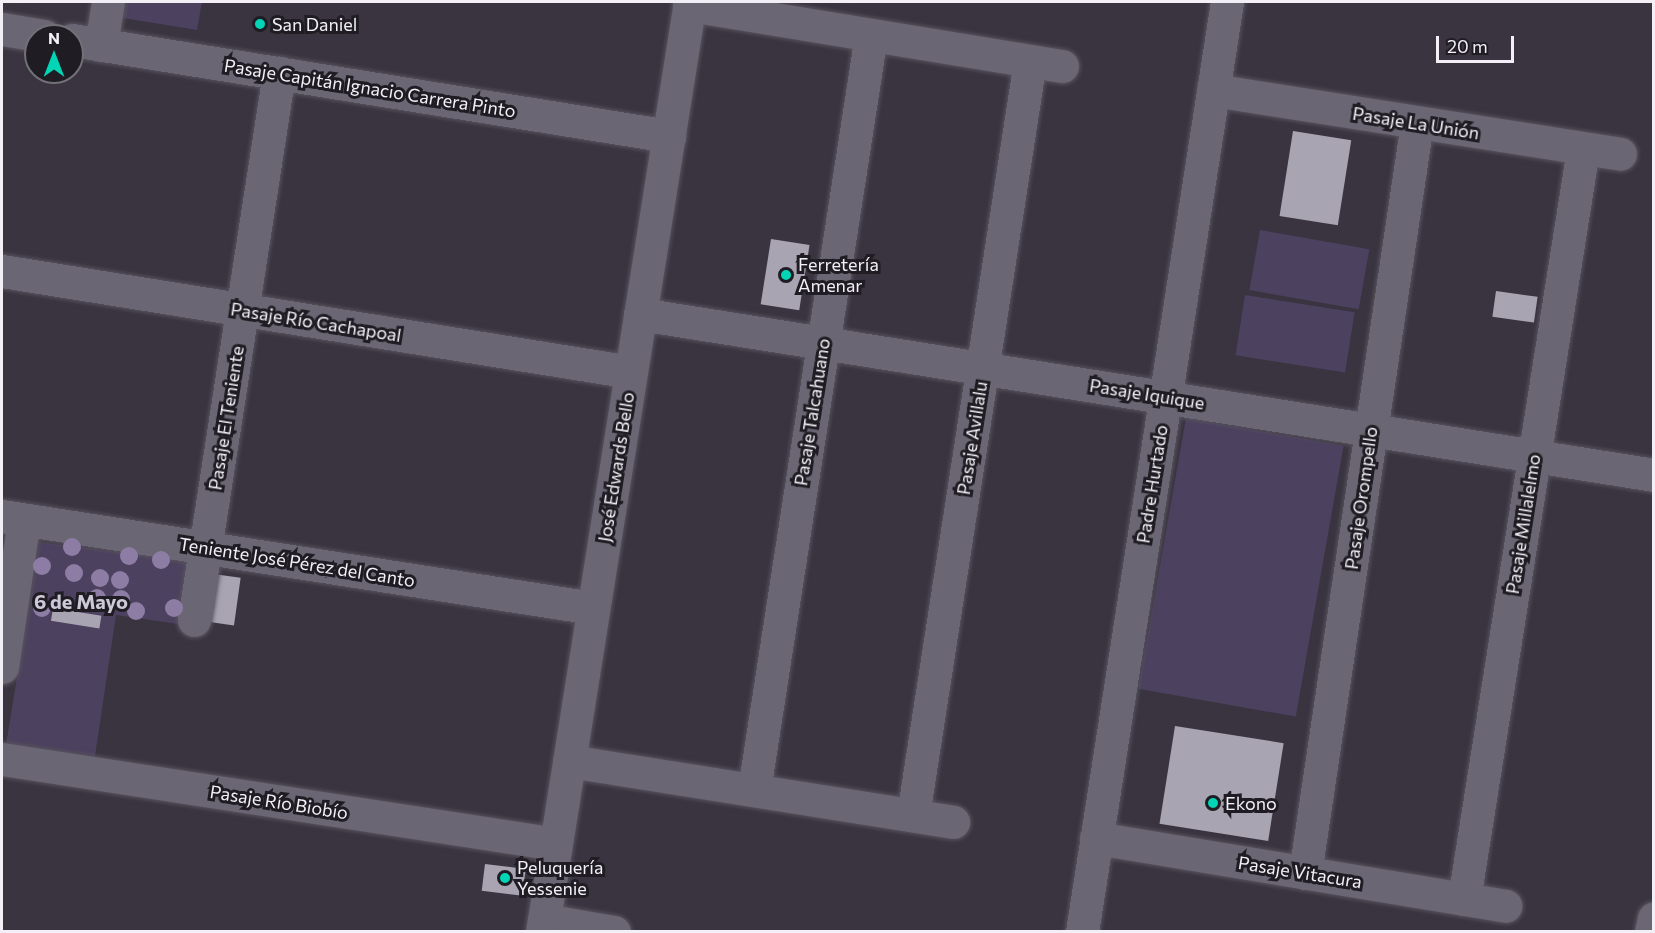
<!DOCTYPE html>
<html>
<head>
<meta charset="utf-8">
<style>
  body { margin:0 }
  #map { position:relative; width:1655px; height:933px; overflow:hidden; background:#393440; font-family:Commissioner,sans-serif }
  div>[style] { position:absolute }
  .green>* { inset:0; background:#4c415f; transform-origin:0 0 }
  .building>* { inset:0; background:#a9a4b2; transform-origin:0 0 }
  .roads { filter:drop-shadow(0 0 2px #57535d) drop-shadow(0 0 2px #57535d) }
  .minor>* { height:33px; margin:-16.5px; padding:0 16.5px; transform-origin:16.5px; border-radius:16.5px; background:#6b6673 }
  .trees>* { width:18px; height:18px; margin:-9px; border-radius:50%; background:#8d7da5 }
  .dots>* { width:16px; height:16px; translate:-50% -50%; box-sizing:border-box; border:3px solid #1f1d23; border-radius:50% }
  span { translate:-50% -50%; white-space:nowrap; text-align:center; line-height:1.15; -webkit-text-stroke:6px #1f1d23; paint-order:stroke }
  .poi-label { font-size:18px; color:#f2eff7 }
  .left { translate:0 -50%; text-align:left }
  .street-label { font-size:18px; color:#f2eff7 }
  .neighbourhood-label { font-size:20px; color:#cec9d8; font-weight:700 }
  .frame { position:absolute; inset:0; border:3px solid #f2eff7; pointer-events:none }
  .north { position:absolute; left:24px; top:24px; width:60px; height:60px; box-sizing:border-box; background:#1f1d23; border:2px solid #737178; border-radius:50%; rotate:0deg; font-size:16px; font-weight:700; line-height:24px; text-align:center; color:#f2eff7 }
  .north::after { content:''; display:block; margin:auto; width:21px; height:27px; background:#01d5b6; clip-path:polygon(50% 0,100% 100%,50% 72%,0 100%) }
  .scale { position:absolute; left:1436px; top:36px; width:78px; height:27px; box-sizing:border-box; border:3px solid #f2eff7; border-top:0; padding-left:8px; font-size:18px; line-height:21px; white-space:nowrap; color:#f2eff7; -webkit-text-stroke:4px #1f1d23; paint-order:stroke }
</style>
</head>
<body>
<div id="map">
  <div class="green">
    <i style="clip-path:polygon(126px 2px,202px 2px,197px 30px,123px 18px)"></i>
    <i style="left:1260px;top:230px;width:111px;height:61px;rotate:10deg"></i>
    <i style="left:1245px;top:295px;width:111px;height:61px;rotate:9deg"></i>
    <i style="left:1186px;top:418px;width:160px;height:275px;rotate:10deg"></i>
    <i style="clip-path:polygon(39px 542px,193px 561px,185px 625px,116px 615px,94px 763px,5px 751px)"></i>
  </div>
  <div class="building">
    <i style="left:1293px;top:131px;width:59px;height:86px;rotate:9deg"></i>
    <i style="left:771px;top:239px;width:39px;height:66px;rotate:9deg"></i>
    <i style="left:1496px;top:291px;width:42px;height:26px;rotate:8deg"></i>
    <i style="left:206px;top:573px;width:35px;height:48px;rotate:8deg"></i>
    <i style="left:53px;top:608px;width:49px;height:13px;rotate:9deg"></i>
    <i style="left:1175px;top:726px;width:110px;height:99px;rotate:9deg"></i>
    <i style="left:485px;top:864px;width:41px;height:27px;rotate:7deg"></i>
  </div>
  <div class="roads">
    <div class="minor">
      <i style="left:689px;top:5px;width:378px;rotate:9.3deg"></i>
      <i style="left:2px;top:29px;width:43px;rotate:9.5deg"></i>
      <i style="left:72px;top:40px;width:605px;rotate:9.14deg"></i>
      <i style="left:101px;top:45px;width:44px;rotate:-80.8deg"></i>
      <i style="left:1213px;top:90px;width:412px;rotate:8.9deg"></i>
      <i style="left:2px;top:271px;width:637px;rotate:9.12deg"></i>
      <i style="left:640px;top:314px;width:1027px;rotate:9.02deg"></i>
      <i style="left:2px;top:516px;width:598px;rotate:8.85deg"></i>
      <i style="left:194px;top:620px;width:554px;rotate:-81.17deg"></i>
      <i style="left:2px;top:667px;width:149px;rotate:-81.5deg"></i>
      <i style="left:2px;top:759px;width:560px;rotate:8.72deg"></i>
      <i style="left:569px;top:761px;width:389px;rotate:9deg"></i>
      <i style="left:754px;top:790px;width:764px;rotate:-81.19deg"></i>
      <i style="left:913px;top:815px;width:763px;rotate:-81.18deg"></i>
      <i style="left:1096px;top:838px;width:415px;rotate:9.4deg"></i>
      <i style="left:1305px;top:873px;width:758px;rotate:-81.51deg"></i>
      <i style="left:1464px;top:899px;width:759px;rotate:-80.98deg"></i>
      <i style="left:544px;top:920px;width:71px;rotate:9.7deg"></i>
      <i style="left:542px;top:932px;width:942px;rotate:-80.96deg"></i>
      <i style="left:1082px;top:932px;width:941px;rotate:-81.14deg"></i>
      <i style="left:1651px;top:932px;width:14px;rotate:-78deg"></i>
    </div>
  </div>
  <div class="trees">
    <i style="left:72px;top:547px"></i>
    <i style="left:129px;top:556px"></i>
    <i style="left:161px;top:560px"></i>
    <i style="left:42px;top:566px"></i>
    <i style="left:74px;top:573px"></i>
    <i style="left:100px;top:578px"></i>
    <i style="left:120px;top:580px"></i>
    <i style="left:97px;top:598px"></i>
    <i style="left:121px;top:599px"></i>
    <i style="left:42px;top:608px"></i>
    <i style="left:174px;top:608px"></i>
    <i style="left:136px;top:611px"></i>
  </div>
  <div class="dots">
    <i style="left:260px;top:24px;background:#01d5b6"></i>
    <i style="left:786px;top:275px;background:#01d5b6"></i>
    <i style="left:1213px;top:803px;background:#01d5b6"></i>
    <i style="left:505px;top:878px;background:#01d5b6"></i>
  </div>
  <div class="poi-label">
    <span class="left" style="left:272px;top:24px">San Daniel</span>
    <span class="left" style="left:798px;top:275px">Ferretería<br>Amenar</span>
    <span class="left" style="left:1225px;top:803px">Ekono</span>
    <span class="left" style="left:517px;top:878px">Peluquería<br>Yessenie</span>
  </div>
  <div class="street-label">
    <span style="left:370px;top:88px;rotate:9deg">Pasaje Capitán Ignacio Carrera Pinto</span>
    <span style="left:1416px;top:123px;rotate:9deg">Pasaje La Unión</span>
    <span style="left:316px;top:322px;rotate:9deg">Pasaje Río Cachapoal</span>
    <span style="left:1147px;top:394px;rotate:9deg">Pasaje Iquique</span>
    <span style="left:812px;top:412px;rotate:-81deg">Pasaje Talcahuano</span>
    <span style="left:226px;top:418px;rotate:-81deg">Pasaje El Teniente</span>
    <span style="left:972px;top:438px;rotate:-81deg">Pasaje Avillalu</span>
    <span style="left:616px;top:467px;rotate:-81deg">José Edwards Bello</span>
    <span style="left:1152px;top:484px;rotate:-81deg">Padre Hurtado</span>
    <span style="left:1361px;top:498px;rotate:-82deg">Pasaje Orompello</span>
    <span style="left:1523px;top:524px;rotate:-81deg">Pasaje Millalelmo</span>
    <span style="left:297px;top:562px;rotate:9deg">Teniente José Pérez del Canto</span>
    <span style="left:279px;top:802px;rotate:9deg">Pasaje Río Biobío</span>
    <span style="left:1300px;top:872px;rotate:9deg">Pasaje Vitacura</span>
  </div>
  <div class="neighbourhood-label">
    <span style="left:81px;top:601px">6 de Mayo</span>
  </div>
  <div class="frame"></div>
  <div class="north">N</div>
  <div class="scale">20 m</div>
</div>
</body>
</html>
